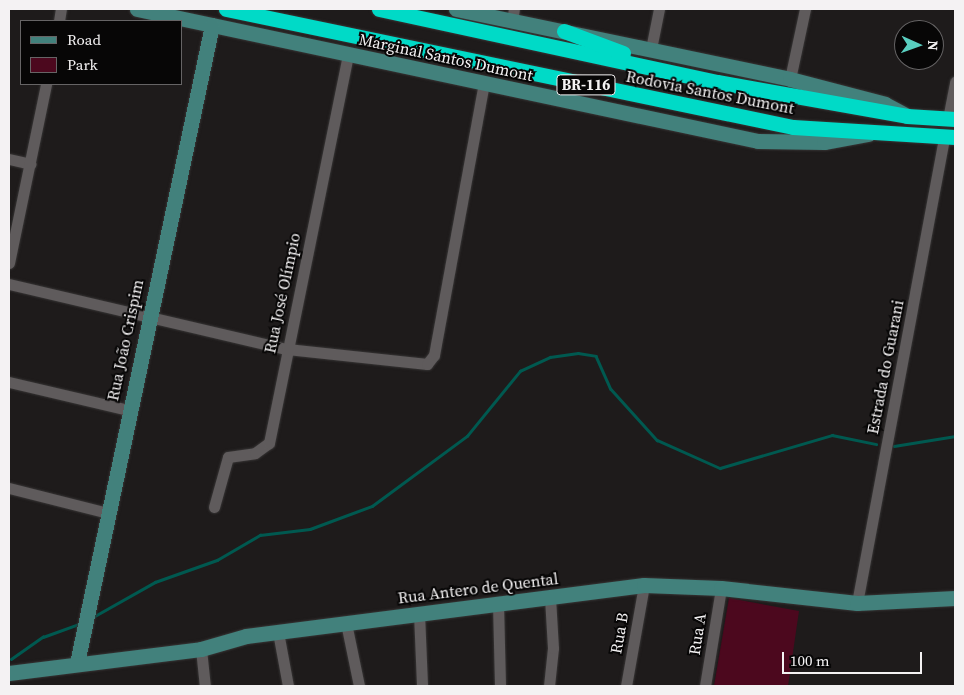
<!DOCTYPE html>
<html>
<head>
<meta charset="utf-8">
<style>
  body { margin:0 }
  #map { position:relative; width:964px; height:695px; overflow:hidden; background:#1e1b1b; font-family:"Source Serif 4",serif }
  div>[style] { position:absolute }
  .green>* { inset:0; background:#4c081e }
  .stream>* { height:2.5px; margin:-1.25px; padding:0 1.25px; transform-origin:1.25px; border-radius:1.25px; background:#005950 }
  .roads { filter:drop-shadow(0 0 1px #373535) drop-shadow(0 0 1px #373535) }
  .street>* { height:11px; margin:-5.5px; padding:0 5.5px; transform-origin:5.5px; border-radius:5.5px; background:#5f5b5c }
  .secondary>* { height:15px; margin:-7.5px; padding:0 7.5px; transform-origin:7.5px; border-radius:7.5px; background:#42817c }
  .highway>* { height:15px; margin:-7.5px; padding:0 7.5px; transform-origin:7.5px; border-radius:7.5px; background:#00dac7 }
  span { translate:-50% -50%; white-space:nowrap; text-align:center; line-height:1.15; -webkit-text-stroke:4px #070606; paint-order:stroke }
  .shield-label span { padding:1px 4px; background:#070606; border:1px solid; border-radius:4px; -webkit-text-stroke-width:0 }
  .shield-label { font-size:15px; color:#f4f2f3; font-weight:700 }
  .street-label { font-size:16px; color:#f4f2f3 }
  .frame { position:absolute; inset:0; border:10px solid #f4f2f3; pointer-events:none }
  .legend { position:absolute; left:20px; top:20px; width:162px; height:65px; box-sizing:border-box; background:#070606; border:1px solid #666465; margin:0; padding:6px 9px; list-style:none; font-size:15px; color:#f4f2f3 }
  .legend li { display:flex; align-items:center; gap:10px; height:25px }
  .legend b { width:25px; border:1px solid #666465 }
  .north { position:absolute; left:894px; top:20px; width:50px; height:50px; box-sizing:border-box; background:#070606; border:1px solid #666465; border-radius:50%; rotate:92deg; font-size:14px; font-weight:700; line-height:20px; text-align:center; color:#f4f2f3 }
  .north::after { content:''; display:block; margin:auto; width:18px; height:22px; background:#59cebf; clip-path:polygon(50% 0,100% 100%,50% 72%,0 100%) }
  .scale { position:absolute; left:782px; top:652px; width:140px; height:22px; box-sizing:border-box; border:2px solid #f4f2f3; border-top:0; padding-left:6px; font-size:15px; line-height:18px; white-space:nowrap; color:#f4f2f3; -webkit-text-stroke:4px #070606; paint-order:stroke }
</style>
</head>
<body>
<div id="map">
  <div class="green">
    <i style="clip-path:polygon(729px 598px,799px 611px,788px 686px,714px 686px)"></i>
  </div>
  <div class="stream">
    <i style="left:894px;top:446px;width:62px;rotate:-9.3deg"></i>
    <i style="left:93px;top:617px;width:71px;rotate:-29.4deg"></i>
    <i style="left:155px;top:582px;width:66px;rotate:-19.5deg"></i>
    <i style="left:217px;top:560px;width:50px;rotate:-30.2deg"></i>
    <i style="left:260px;top:535px;width:50px;rotate:-6.8deg"></i>
    <i style="left:310px;top:529px;width:66px;rotate:-20.4deg"></i>
    <i style="left:372px;top:506px;width:118px;rotate:-36.4deg"></i>
    <i style="left:467px;top:436px;width:84px;rotate:-50.8deg"></i>
    <i style="left:520px;top:371px;width:33px;rotate:-25deg"></i>
    <i style="left:550px;top:357px;width:28px;rotate:-8deg"></i>
    <i style="left:578px;top:353px;width:18px;rotate:9deg"></i>
    <i style="left:596px;top:356px;width:36px;rotate:66deg"></i>
    <i style="left:611px;top:389px;width:69px;rotate:48deg"></i>
    <i style="left:657px;top:440px;width:69px;rotate:24deg"></i>
    <i style="left:720px;top:468px;width:117px;rotate:-16.4deg"></i>
    <i style="left:832px;top:435px;width:45px;rotate:11.6deg"></i>
    <i style="left:11px;top:659px;width:39px;rotate:-35deg"></i>
    <i style="left:43px;top:637px;width:38px;rotate:-20deg"></i>
  </div>
  <div class="roads">
    <div class="street">
      <i style="left:59px;top:21px;width:12px;rotate:-81deg"></i>
      <i style="left:512px;top:21px;width:12px;rotate:-81deg"></i>
      <i style="left:651px;top:49px;width:41px;rotate:-78.7deg"></i>
      <i style="left:790px;top:79px;width:72px;rotate:-77.9deg"></i>
      <i style="left:948px;top:119px;width:38px;rotate:-79deg"></i>
      <i style="left:9px;top:159px;width:22px;rotate:13deg"></i>
      <i style="left:9px;top:263px;width:183px;rotate:-78.3deg"></i>
      <i style="left:9px;top:284px;width:285px;rotate:13.2deg"></i>
      <i style="left:287px;top:349px;width:141px;rotate:6.1deg"></i>
      <i style="left:427px;top:364px;width:11px;rotate:-52deg"></i>
      <i style="left:434px;top:355px;width:277px;rotate:-79.6deg"></i>
      <i style="left:9px;top:382px;width:122px;rotate:13.2deg"></i>
      <i style="left:9px;top:488px;width:102px;rotate:14.2deg"></i>
      <i style="left:214px;top:507px;width:52px;rotate:-74.4deg"></i>
      <i style="left:228px;top:457px;width:27px;rotate:-8deg"></i>
      <i style="left:255px;top:453px;width:17px;rotate:-36deg"></i>
      <i style="left:269px;top:443px;width:397px;rotate:-78.5deg"></i>
      <i style="left:498px;top:603px;width:83px;rotate:88.6deg"></i>
      <i style="left:857px;top:603px;width:473px;rotate:-79.4deg"></i>
      <i style="left:419px;top:613px;width:73px;rotate:87.6deg"></i>
      <i style="left:346px;top:623px;width:64px;rotate:78.3deg"></i>
      <i style="left:278px;top:632px;width:55px;rotate:79.5deg"></i>
      <i style="left:201px;top:649px;width:37px;rotate:84deg"></i>
      <i style="left:549px;top:686px;width:38px;rotate:-84deg"></i>
      <i style="left:553px;top:648px;width:51px;rotate:-93.4deg"></i>
      <i style="left:626px;top:686px;width:103px;rotate:-79.9deg"></i>
      <i style="left:705px;top:686px;width:99px;rotate:-80.7deg"></i>
    </div>
    <div class="secondary">
      <i style="left:137px;top:9px;width:635px;rotate:12deg"></i>
      <i style="left:758px;top:141px;width:66px;rotate:0.9deg"></i>
      <i style="left:824px;top:142px;width:45px;rotate:-10.3deg"></i>
      <i style="left:456px;top:9px;width:341px;rotate:11.8deg"></i>
      <i style="left:790px;top:79px;width:98px;rotate:14.7deg"></i>
      <i style="left:885px;top:104px;width:24px;rotate:28deg"></i>
      <i style="left:77px;top:663px;width:652px;rotate:-78.05deg"></i>
      <i style="left:9px;top:673px;width:193px;rotate:-7.1deg"></i>
      <i style="left:201px;top:649px;width:47px;rotate:-16.1deg"></i>
      <i style="left:246px;top:636px;width:401px;rotate:-7.3deg"></i>
      <i style="left:644px;top:585px;width:77px;rotate:2.2deg"></i>
      <i style="left:721px;top:588px;width:137px;rotate:6.3deg"></i>
      <i style="left:857px;top:603px;width:98px;rotate:-2.9deg"></i>
    </div>
    <div class="highway">
      <i style="left:226px;top:9px;width:579px;rotate:11.76deg"></i>
      <i style="left:793px;top:127px;width:162px;rotate:3.5deg"></i>
      <i style="left:379px;top:9px;width:346px;rotate:12.2deg"></i>
      <i style="left:717px;top:82px;width:193px;rotate:10.1deg"></i>
      <i style="left:907px;top:116px;width:48px;rotate:3.6deg"></i>
      <i style="left:564px;top:31px;width:63px;rotate:20.4deg"></i>
    </div>
  </div>
  <div class="shield-label">
    <span style="left:586px;top:85px">BR-116</span>
  </div>
  <div class="street-label">
    <span style="left:446px;top:57px;rotate:12deg">Marginal Santos Dumont</span>
    <span style="left:710px;top:92px;rotate:11deg">Rodovia Santos Dumont</span>
    <span style="left:282px;top:293px;rotate:-78deg">Rua José Olímpio</span>
    <span style="left:125px;top:340px;rotate:-78deg">Rua João Crispim</span>
    <span style="left:885px;top:367px;rotate:-79deg">Estrada do Guarani</span>
    <span style="left:478px;top:588px;rotate:-7deg">Rua Antero de Quental</span>
    <span style="left:619px;top:633px;rotate:-80deg">Rua B</span>
    <span style="left:697px;top:634px;rotate:-81deg">Rua A</span>
  </div>
  <div class="frame"></div>
  <ul class="legend">
  <li><b style="height:6px;background:#42817c"></b>Road</li>
  <li><b style="height:14px;background:#4c081e"></b>Park</li>
  </ul>
  <div class="north">N</div>
  <div class="scale">100 m</div>
</div>
</body>
</html>
